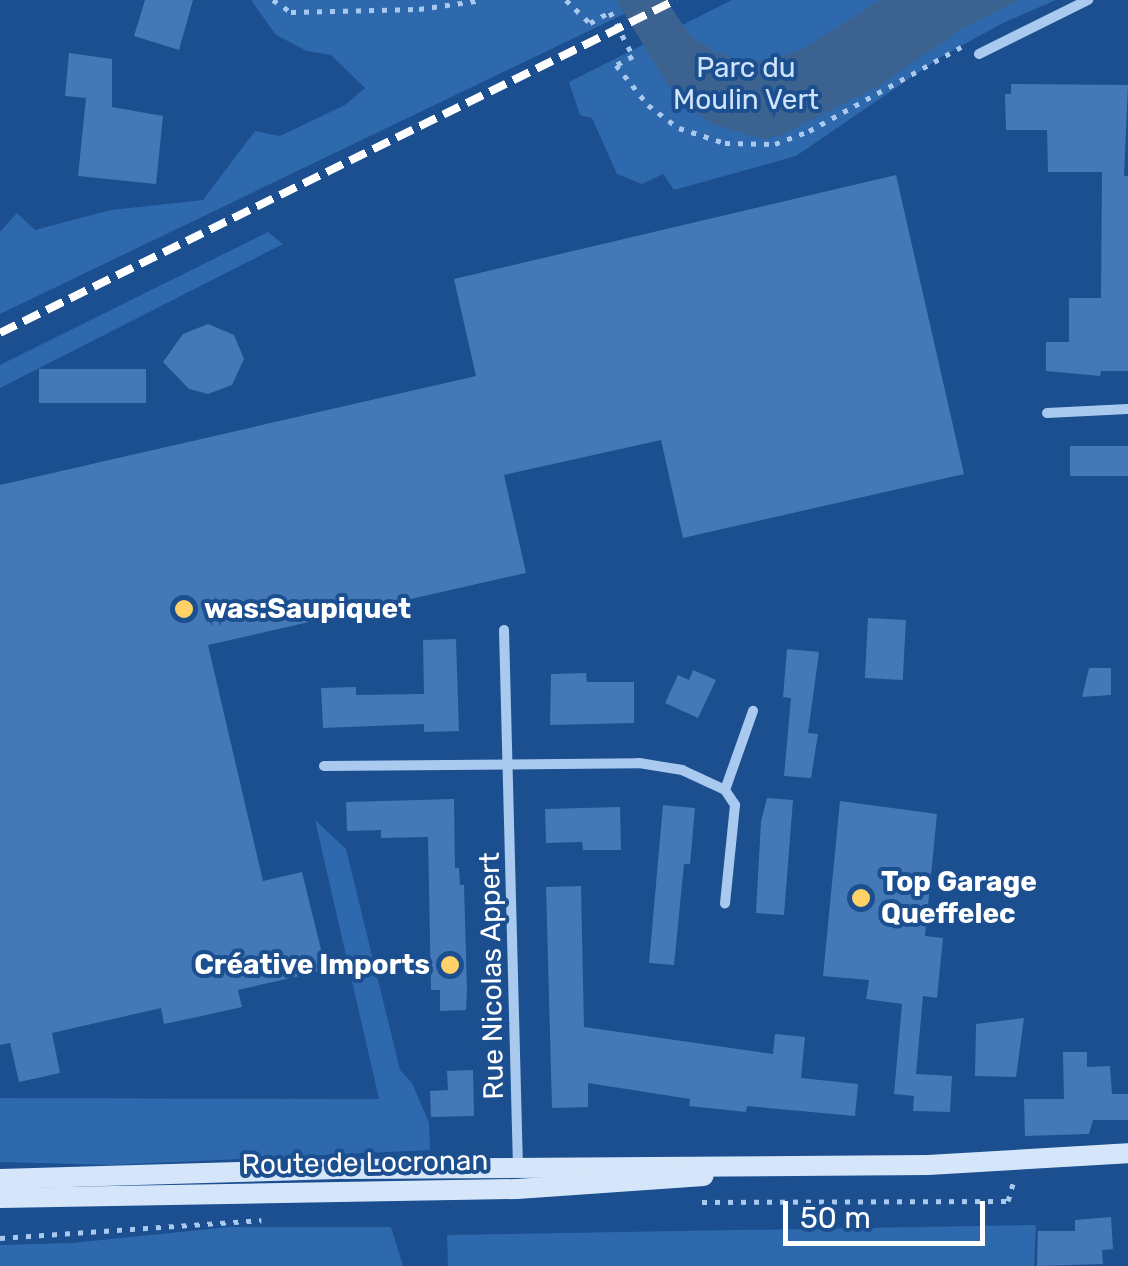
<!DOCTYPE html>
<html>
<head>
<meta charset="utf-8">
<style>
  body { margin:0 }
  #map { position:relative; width:1128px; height:1266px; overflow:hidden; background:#1b4f8f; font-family:Rubik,sans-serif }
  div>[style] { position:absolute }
  .green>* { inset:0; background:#2e69ad }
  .water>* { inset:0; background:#3c6290 }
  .building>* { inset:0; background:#4478b7; transform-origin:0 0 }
  .path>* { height:5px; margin-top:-2.5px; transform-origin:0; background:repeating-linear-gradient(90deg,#a9c9ee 0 5px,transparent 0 13px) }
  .minor>* { height:10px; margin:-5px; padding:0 5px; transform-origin:5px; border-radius:5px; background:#a9c9ee }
  .secondary>* { height:20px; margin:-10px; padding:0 10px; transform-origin:10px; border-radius:10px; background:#d6e6fa }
  .rail>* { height:8px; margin-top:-4px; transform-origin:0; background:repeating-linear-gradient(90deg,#fff 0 18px,transparent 0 26px) }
  .dots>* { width:28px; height:28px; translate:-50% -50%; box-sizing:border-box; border:5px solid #1b4f8f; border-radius:50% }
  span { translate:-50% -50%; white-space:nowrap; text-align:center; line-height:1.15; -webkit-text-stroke:8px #1b4f8f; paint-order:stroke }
  .park-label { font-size:28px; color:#cfe3fa }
  .poi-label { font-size:28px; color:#fff; font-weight:700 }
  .left { translate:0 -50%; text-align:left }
  .right { translate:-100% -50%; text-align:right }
  .street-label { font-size:28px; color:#fff }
  .scale { position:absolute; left:783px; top:1201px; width:202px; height:45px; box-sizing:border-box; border:5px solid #fff; border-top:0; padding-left:12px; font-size:30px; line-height:35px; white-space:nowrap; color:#fff; -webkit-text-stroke:8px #1b4f8f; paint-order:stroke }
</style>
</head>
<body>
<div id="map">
  <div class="green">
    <i style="clip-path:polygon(251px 0,629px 0,626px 13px,0 314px,0 232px,17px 213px,35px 230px,111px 210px,203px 200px,255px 131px,280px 136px,345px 105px,365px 88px,331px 55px,307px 51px,276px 35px)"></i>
    <i style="clip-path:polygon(732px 0,1128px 0,1056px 0,1003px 23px,941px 57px,796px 156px,674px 190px,663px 174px,642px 184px,617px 174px,592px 118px,580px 115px,569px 82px)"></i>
    <i style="clip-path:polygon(268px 232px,283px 244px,0 388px,0 365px)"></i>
    <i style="clip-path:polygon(315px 820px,346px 849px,400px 1070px,412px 1083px,429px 1123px,430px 1150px,111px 1165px,0 1162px,0 1098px,379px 1099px)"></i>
    <i style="clip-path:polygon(1036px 1225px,1034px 1266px,448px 1266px,447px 1235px)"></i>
    <i style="clip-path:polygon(229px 1227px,391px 1227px,403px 1266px,0 1266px,0 1245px,72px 1243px)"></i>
  </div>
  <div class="water">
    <i style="clip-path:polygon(616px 0,666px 0,689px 34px,713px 51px,744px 62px,771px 60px,803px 49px,880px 0,1018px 0,960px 30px,877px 87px,781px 135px,763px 139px,713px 124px,699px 115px,668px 85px)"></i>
  </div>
  <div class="building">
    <i style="clip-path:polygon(145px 0,193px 0,179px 50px,134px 36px)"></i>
    <i style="clip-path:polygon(69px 53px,112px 59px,112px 107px,163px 116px,156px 184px,78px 176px,86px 98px,65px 96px)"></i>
    <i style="clip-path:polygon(1011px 84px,1128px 85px,1124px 176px,1128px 176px,1128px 371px,1101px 371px,1100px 376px,1046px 371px,1046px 342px,1069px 342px,1069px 298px,1101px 298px,1102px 172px,1048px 172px,1047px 130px,1006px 130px,1005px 94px,1011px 94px)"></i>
    <i style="clip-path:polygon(896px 175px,964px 474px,683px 538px,661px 440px,504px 475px,526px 573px,208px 645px,263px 881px,302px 872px,326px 970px,238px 990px,242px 1007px,197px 1017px,164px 1024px,161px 1008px,52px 1033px,60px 1073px,19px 1082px,10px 1043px,0 1045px,0 485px,476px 376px,454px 279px)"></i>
    <i style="clip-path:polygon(208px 324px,234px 335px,244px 359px,232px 385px,208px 394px,189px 389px,163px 362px,183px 334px)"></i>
    <i style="left:146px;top:369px;width:34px;height:107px;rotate:90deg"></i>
    <i style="left:1128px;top:446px;width:30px;height:58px;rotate:90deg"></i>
    <i style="left:868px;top:618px;width:38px;height:60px;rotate:3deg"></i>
    <i style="clip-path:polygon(456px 639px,459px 731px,424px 732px,424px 724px,323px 728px,321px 688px,356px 687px,356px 695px,424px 694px,423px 640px)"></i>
    <i style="clip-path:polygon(787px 649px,819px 652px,808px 733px,818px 734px,811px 778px,784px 776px,791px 698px,783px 697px)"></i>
    <i style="clip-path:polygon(1089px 668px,1111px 668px,1111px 695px,1082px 697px)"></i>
    <i style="clip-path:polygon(693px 670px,716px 680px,698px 718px,665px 703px,678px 675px,689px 680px)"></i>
    <i style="clip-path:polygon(586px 673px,587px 682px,634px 682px,634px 723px,550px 725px,551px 674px)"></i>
    <i style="clip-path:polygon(767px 798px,793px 800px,784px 915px,756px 913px,761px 821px)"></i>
    <i style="clip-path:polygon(454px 799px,455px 868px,459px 868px,460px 885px,464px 885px,467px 989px,466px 1010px,440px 1011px,440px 990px,431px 990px,428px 837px,381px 838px,381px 830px,347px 831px,346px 802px)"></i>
    <i style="clip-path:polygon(840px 801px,937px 814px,925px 936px,943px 938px,937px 998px,923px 996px,916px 1074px,952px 1076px,950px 1112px,913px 1111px,914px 1096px,894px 1094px,902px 1004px,866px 999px,869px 980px,823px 976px)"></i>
    <i style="clip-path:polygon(663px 805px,695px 808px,690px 864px,684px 864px,674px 965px,649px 963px)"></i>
    <i style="clip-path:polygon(620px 807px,621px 850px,583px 850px,582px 842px,546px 843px,545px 809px)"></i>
    <i style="clip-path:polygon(581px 886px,584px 1027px,773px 1054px,775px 1034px,805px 1037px,801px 1078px,858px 1084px,855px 1116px,747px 1106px,746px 1112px,689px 1106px,690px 1099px,588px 1083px,588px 1107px,552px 1108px,546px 887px)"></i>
    <i style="clip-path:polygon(1024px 1018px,1016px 1077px,975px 1076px,976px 1024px)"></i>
    <i style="clip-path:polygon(1063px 1052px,1087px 1052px,1087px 1067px,1110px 1066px,1112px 1094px,1128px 1094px,1128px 1120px,1093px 1120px,1089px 1134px,1025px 1136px,1024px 1099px,1064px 1099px)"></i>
    <i style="clip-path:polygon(473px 1070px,474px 1116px,431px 1117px,430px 1091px,448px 1090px,447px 1071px)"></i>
    <i style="clip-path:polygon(1111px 1217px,1113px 1249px,1102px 1250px,1103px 1264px,1037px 1266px,1038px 1231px,1075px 1231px,1075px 1220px)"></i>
  </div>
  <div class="path">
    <i style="left:273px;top:0;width:22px;rotate:34deg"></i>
    <i style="left:291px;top:12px;width:128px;rotate:-1.3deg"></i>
    <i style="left:419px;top:9px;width:64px;rotate:-8.1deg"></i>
    <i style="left:566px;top:0;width:33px;rotate:44deg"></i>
    <i style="left:590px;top:23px;width:23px;rotate:-29deg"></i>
    <i style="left:610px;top:12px;width:50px;rotate:62.4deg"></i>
    <i style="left:633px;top:56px;width:19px;rotate:152deg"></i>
    <i style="left:616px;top:65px;width:51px;rotate:51.3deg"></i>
    <i style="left:648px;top:105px;width:39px;rotate:37deg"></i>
    <i style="left:679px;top:128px;width:48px;rotate:18.1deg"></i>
    <i style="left:725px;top:143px;width:50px;rotate:1.1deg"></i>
    <i style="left:775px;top:144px;width:36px;rotate:-21deg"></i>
    <i style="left:809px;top:131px;width:174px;rotate:-28.9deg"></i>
    <i style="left:702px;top:1202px;width:306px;rotate:-0.2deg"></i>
    <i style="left:1008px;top:1201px;width:18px;rotate:-74deg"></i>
    <i style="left:0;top:1238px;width:262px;rotate:-3.9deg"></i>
  </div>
  <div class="minor">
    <i style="left:979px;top:54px;width:122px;rotate:-26.4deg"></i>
    <i style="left:1047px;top:413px;width:81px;rotate:-2.8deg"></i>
    <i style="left:504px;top:630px;width:538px;rotate:88.51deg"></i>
    <i style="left:324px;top:766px;width:315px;rotate:-0.5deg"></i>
    <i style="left:639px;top:763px;width:44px;rotate:9.2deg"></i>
    <i style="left:682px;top:770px;width:47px;rotate:24.9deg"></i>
    <i style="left:725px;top:790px;width:18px;rotate:56deg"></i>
    <i style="left:735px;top:805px;width:99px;rotate:95.8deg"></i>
    <i style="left:725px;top:790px;width:84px;rotate:-70.5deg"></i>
  </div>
  <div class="secondary">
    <i style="left:0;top:1179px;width:345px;rotate:-1.7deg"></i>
    <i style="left:345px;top:1169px;width:583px;rotate:-0.39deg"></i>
    <i style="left:928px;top:1165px;width:200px;rotate:-3.4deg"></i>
    <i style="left:0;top:1198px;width:517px;rotate:-1deg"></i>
    <i style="left:517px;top:1189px;width:187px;rotate:-4deg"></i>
  </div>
  <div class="rail">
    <i style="left:0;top:333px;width:754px;rotate:-26.23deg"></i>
  </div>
  <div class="dots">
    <i style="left:184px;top:609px;background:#ffd166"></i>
    <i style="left:861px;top:898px;background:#ffd166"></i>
    <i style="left:450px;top:965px;background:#ffd166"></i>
  </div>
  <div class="park-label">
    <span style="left:746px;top:84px">Parc du<br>Moulin Vert</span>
  </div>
  <div class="poi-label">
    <span class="left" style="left:204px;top:609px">was:Saupiquet</span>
    <span class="left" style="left:881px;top:898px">Top Garage<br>Queffelec</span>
    <span class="right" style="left:430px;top:965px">Créative Imports</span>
  </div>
  <div class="street-label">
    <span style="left:492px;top:976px;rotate:-91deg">Rue Nicolas Appert</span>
    <span style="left:365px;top:1163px;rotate:-1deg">Route de Locronan</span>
  </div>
  <div class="scale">50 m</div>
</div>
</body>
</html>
